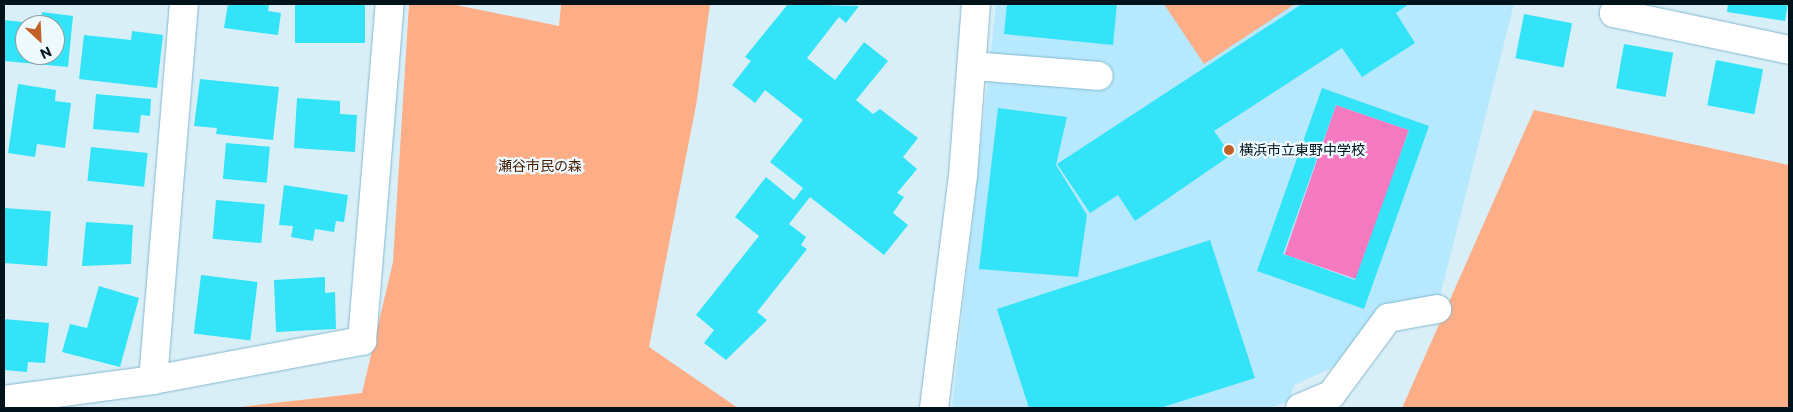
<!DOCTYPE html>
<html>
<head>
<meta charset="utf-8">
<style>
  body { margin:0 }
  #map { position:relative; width:1793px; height:412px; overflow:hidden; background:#d9eff8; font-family:Commissioner,"Noto Sans JP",sans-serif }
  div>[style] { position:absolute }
  .built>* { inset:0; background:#b6e8fe }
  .green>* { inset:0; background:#feae87 }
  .water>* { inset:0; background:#f67ac0; transform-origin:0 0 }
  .building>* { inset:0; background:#33e4f8; transform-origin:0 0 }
  .roads { filter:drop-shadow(0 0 1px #83b8cf) drop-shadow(0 0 1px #83b8cf) }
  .minor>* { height:28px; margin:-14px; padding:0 14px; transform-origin:14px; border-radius:14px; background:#fff }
  .dots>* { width:14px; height:14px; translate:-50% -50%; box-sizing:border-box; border:2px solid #effaff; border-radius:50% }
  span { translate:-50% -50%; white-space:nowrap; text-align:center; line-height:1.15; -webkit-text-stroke:4.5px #effaff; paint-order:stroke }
  .poi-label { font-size:14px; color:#00121a }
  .left { translate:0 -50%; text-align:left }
  .park-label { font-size:14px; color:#481a00 }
  .frame { position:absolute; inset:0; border:5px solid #00121a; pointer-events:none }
  .north { position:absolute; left:15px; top:15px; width:50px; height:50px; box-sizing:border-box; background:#effaff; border:1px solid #8f9da3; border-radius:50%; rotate:155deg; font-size:14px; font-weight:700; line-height:20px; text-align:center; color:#00121a }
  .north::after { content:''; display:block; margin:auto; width:18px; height:22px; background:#c25f26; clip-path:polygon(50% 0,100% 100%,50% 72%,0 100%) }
</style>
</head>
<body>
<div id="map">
  <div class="built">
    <i style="clip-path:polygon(996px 4px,1514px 4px,1440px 296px,1387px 311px,1336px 366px,1294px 385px,1289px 401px,1270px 408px,952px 408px)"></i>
  </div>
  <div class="green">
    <i style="clip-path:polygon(409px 4px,451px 4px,559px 26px,561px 4px,710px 4px,697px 100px,649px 347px,738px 408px,231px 408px,362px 393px,393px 262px)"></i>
    <i style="clip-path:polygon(1164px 4px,1295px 4px,1204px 64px)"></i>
    <i style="clip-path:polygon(1534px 110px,1789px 165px,1789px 408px,1402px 408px)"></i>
  </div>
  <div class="water">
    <i style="left:1336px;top:105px;width:77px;height:158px;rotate:19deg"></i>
  </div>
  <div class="building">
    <i style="clip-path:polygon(228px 4px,269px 4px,268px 11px,281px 13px,278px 35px,224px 28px)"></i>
    <i style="left:295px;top:4px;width:70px;height:39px"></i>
    <i style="clip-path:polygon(788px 4px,859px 6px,846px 23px,839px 17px,807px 58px,835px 80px,864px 42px,888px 61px,856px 100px,873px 114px,880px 109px,918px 138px,903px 157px,917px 169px,897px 193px,904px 197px,893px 213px,908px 225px,884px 255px,810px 197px,789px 224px,806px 237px,801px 245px,807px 249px,757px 312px,767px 320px,726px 360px,704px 343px,714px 330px,696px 315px,759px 236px,735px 217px,766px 177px,794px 200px,803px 188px,770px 162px,803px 120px,765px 90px,755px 103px,732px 85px,751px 61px,745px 57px)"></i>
    <i style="clip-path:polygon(1007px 4px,1117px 4px,1113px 45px,1004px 34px)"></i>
    <i style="clip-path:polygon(1302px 4px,1409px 4px,1396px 13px,1415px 43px,1362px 77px,1342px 48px,1214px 131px,1231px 155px,1135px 221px,1118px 195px,1090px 213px,1057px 164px)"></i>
    <i style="clip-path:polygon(1728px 4px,1788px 4px,1785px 21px,1727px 12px)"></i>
    <i style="clip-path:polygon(evenodd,42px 12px,73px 16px,68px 67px,4px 61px,4px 20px,41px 24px,42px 12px,25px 25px,55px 25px,55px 55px,25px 55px,25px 25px)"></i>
    <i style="left:1524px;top:14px;width:49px;height:45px;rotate:11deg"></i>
    <i style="clip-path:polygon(132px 31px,163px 35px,157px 88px,79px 79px,84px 35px,131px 40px)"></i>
    <i style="left:1624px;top:44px;width:50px;height:45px;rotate:10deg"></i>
    <i style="left:1716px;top:60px;width:48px;height:46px;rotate:11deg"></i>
    <i style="clip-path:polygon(200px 79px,279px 87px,273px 140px,216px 134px,217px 128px,194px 126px)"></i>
    <i style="clip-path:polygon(18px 84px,56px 90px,55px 101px,71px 103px,65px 148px,37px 144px,35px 157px,8px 153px)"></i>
    <i style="clip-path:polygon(evenodd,1322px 88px,1429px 126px,1364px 309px,1257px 271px,1322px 88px,1336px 105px,1409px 130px,1355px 280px,1283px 254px,1336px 105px)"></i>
    <i style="clip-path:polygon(96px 94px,151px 99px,150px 116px,141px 115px,139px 133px,93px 129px)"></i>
    <i style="clip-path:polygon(297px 98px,340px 101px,340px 114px,357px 115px,355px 152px,294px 148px)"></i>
    <i style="clip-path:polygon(998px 108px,1067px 117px,1056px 165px,1087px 215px,1078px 277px,979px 269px)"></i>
    <i style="left:226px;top:143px;width:44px;height:36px;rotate:5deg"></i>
    <i style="left:91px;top:147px;width:57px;height:34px;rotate:6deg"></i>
    <i style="clip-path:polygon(284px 185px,348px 195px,344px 222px,336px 221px,334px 232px,315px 229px,313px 241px,291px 237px,293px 226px,279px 225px)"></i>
    <i style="left:216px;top:200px;width:49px;height:39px;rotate:5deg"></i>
    <i style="left:4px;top:208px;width:47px;height:55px;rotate:4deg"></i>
    <i style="clip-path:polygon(86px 222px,133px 225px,131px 264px,82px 266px)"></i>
    <i style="clip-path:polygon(1210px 240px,1255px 378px,1160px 408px,1029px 408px,997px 309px)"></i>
    <i style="left:201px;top:275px;width:57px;height:59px;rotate:7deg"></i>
    <i style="clip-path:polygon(325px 277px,325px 293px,335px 292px,336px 329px,276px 332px,274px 280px)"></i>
    <i style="clip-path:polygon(99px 286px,139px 298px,120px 367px,62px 352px,70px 324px,87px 328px)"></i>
    <i style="clip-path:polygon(4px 319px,49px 323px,45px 363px,28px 362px,27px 372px,4px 370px)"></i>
  </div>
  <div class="roads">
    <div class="minor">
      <i style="left:1618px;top:4px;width:10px;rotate:114deg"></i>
      <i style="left:1614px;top:13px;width:179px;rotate:11.9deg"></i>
      <i style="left:972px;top:66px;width:127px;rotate:4.5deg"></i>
      <i style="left:153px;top:380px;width:377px;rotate:-85.3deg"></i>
      <i style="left:4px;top:400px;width:150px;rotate:-7.6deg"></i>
      <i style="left:153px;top:380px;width:213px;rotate:-10.6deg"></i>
      <i style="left:362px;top:341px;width:338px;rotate:-85.3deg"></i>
      <i style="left:934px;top:408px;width:234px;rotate:-82.9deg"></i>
      <i style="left:963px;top:176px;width:172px;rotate:-85.7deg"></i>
      <i style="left:1300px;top:408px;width:34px;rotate:-23deg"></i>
      <i style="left:1331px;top:395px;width:96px;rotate:-53.5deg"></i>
      <i style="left:1388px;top:318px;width:50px;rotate:-10.4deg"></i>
    </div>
  </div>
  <div class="dots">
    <i style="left:1229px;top:150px;background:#c25f26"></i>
  </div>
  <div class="poi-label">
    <span class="left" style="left:1239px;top:150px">横浜市立東野中学校</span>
  </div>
  <div class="park-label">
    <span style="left:540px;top:166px">瀬谷市民の森</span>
  </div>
  <div class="frame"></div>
  <div class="north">N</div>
</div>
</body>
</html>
